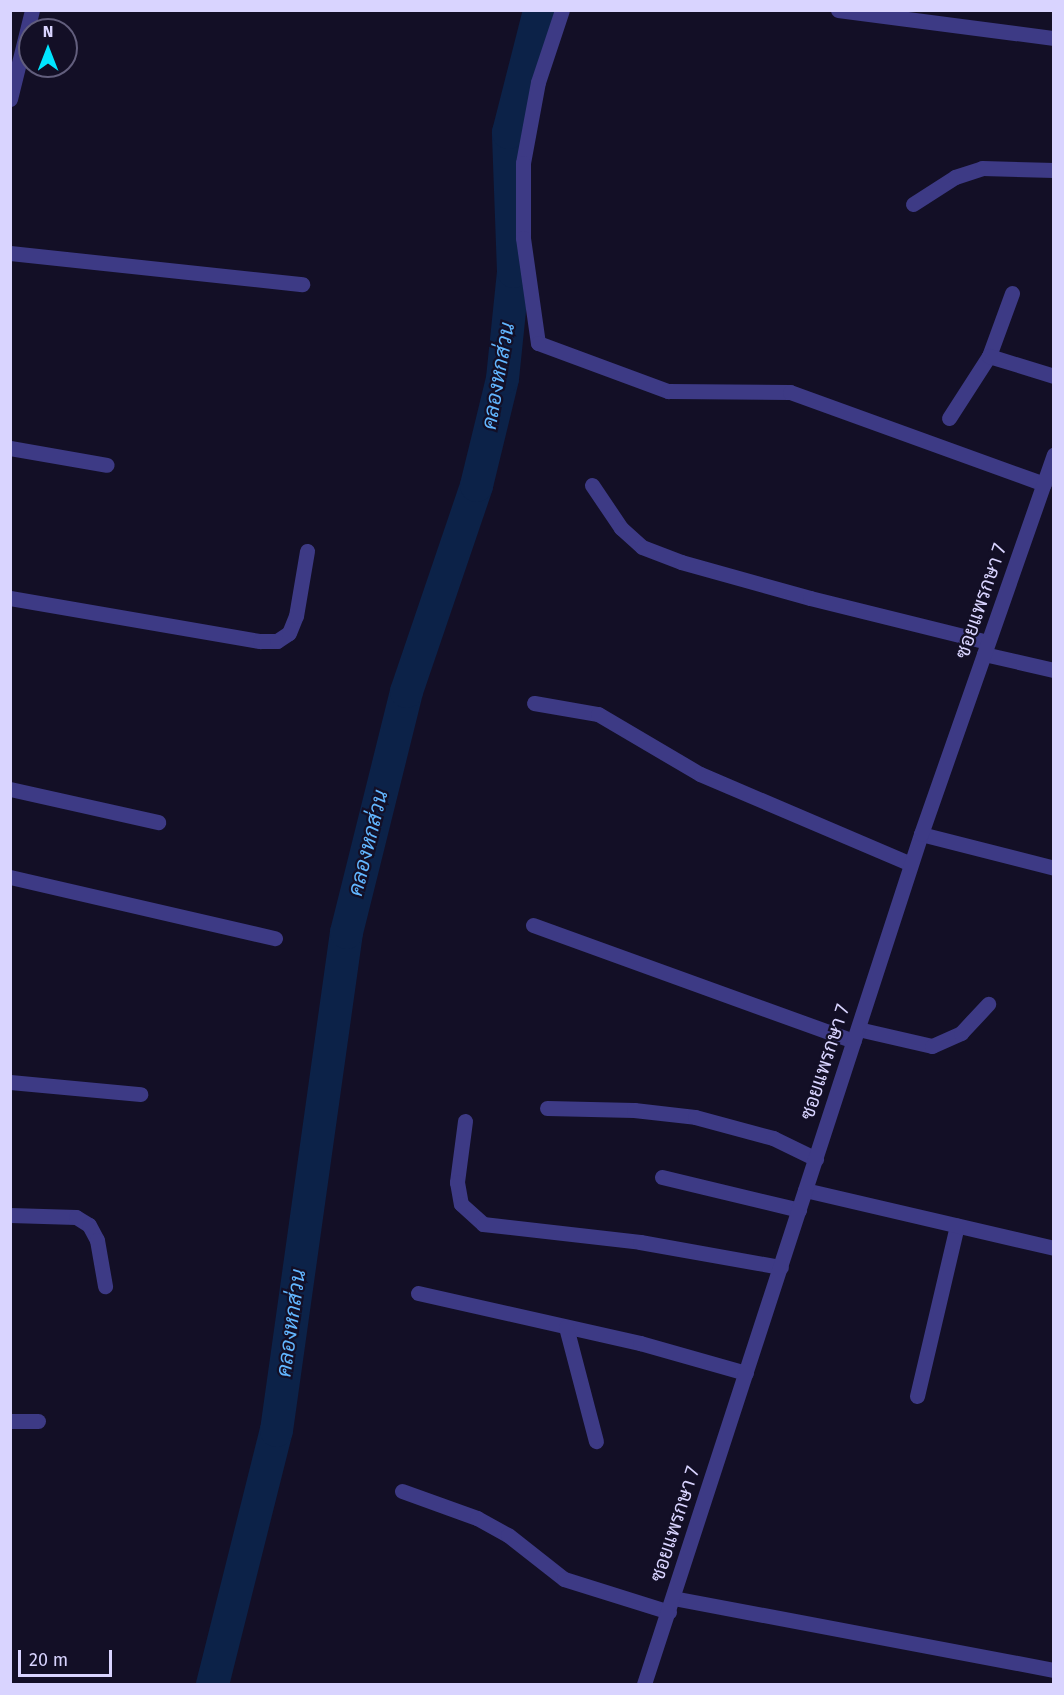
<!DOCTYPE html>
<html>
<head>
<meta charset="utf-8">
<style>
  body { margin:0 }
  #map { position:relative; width:1064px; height:1695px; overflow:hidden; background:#130f26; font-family:"Fira Sans",Sarabun,sans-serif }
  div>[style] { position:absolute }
  .canal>* { height:33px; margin:-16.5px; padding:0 16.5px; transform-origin:16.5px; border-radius:16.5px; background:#0c2248 }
  .service>* { height:15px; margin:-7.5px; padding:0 7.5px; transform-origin:7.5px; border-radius:7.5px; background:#3d3a85 }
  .minor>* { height:15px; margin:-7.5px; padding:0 7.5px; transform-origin:7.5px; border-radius:7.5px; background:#3d3a85 }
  span { translate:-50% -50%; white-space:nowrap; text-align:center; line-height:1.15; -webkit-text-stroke:4.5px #130f26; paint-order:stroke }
  .street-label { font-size:20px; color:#d9d4ff }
  .water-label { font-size:21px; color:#62b6ff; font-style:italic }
  .frame { position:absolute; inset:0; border:12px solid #d9d4ff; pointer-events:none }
  .north { position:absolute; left:18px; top:18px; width:60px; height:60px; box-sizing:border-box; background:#130f26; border:2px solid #625e7d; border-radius:50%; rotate:0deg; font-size:16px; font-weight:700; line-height:24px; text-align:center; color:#d9d4ff }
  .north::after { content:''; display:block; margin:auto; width:21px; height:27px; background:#00e5ff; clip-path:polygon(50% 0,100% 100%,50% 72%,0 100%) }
  .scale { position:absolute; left:18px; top:1650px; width:94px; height:27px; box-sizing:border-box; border:3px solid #d9d4ff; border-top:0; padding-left:8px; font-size:18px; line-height:21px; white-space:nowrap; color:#d9d4ff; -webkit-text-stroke:4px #130f26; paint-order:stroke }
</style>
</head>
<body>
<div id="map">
  <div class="canal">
    <i style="left:212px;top:1684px;width:262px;rotate:-75.9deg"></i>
    <i style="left:276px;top:1430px;width:503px;rotate:-82deg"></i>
    <i style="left:346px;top:932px;width:248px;rotate:-76deg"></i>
    <i style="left:406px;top:691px;width:218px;rotate:-71.2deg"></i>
    <i style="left:476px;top:485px;width:110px;rotate:-76.3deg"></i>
    <i style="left:502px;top:378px;width:108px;rotate:-84.1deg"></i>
    <i style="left:513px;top:271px;width:139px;rotate:-92.1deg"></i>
    <i style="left:508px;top:132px;width:126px;rotate:-75.7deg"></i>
  </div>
  <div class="service">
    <i style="left:913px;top:204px;width:50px;rotate:-32.7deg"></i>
    <i style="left:955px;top:177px;width:28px;rotate:-18deg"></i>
    <i style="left:982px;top:168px;width:72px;rotate:1.6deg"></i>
    <i style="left:533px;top:925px;width:341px;rotate:19.9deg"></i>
    <i style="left:858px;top:1029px;width:76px;rotate:12.9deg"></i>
    <i style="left:932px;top:1046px;width:32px;rotate:-24deg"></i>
    <i style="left:961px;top:1033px;width:40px;rotate:-47deg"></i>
    <i style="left:418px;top:1293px;width:228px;rotate:12.7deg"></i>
    <i style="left:640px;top:1343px;width:110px;rotate:15.8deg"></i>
    <i style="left:566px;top:1327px;width:118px;rotate:75.3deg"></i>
    <i style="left:917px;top:1396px;width:175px;rotate:-76.8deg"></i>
  </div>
  <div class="minor">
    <i style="left:562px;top:10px;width:76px;rotate:108.4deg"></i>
    <i style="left:538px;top:82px;width:82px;rotate:100.5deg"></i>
    <i style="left:523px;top:163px;width:75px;rotate:90deg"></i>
    <i style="left:523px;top:238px;width:106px;rotate:81.9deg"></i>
    <i style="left:538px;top:343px;width:139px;rotate:20.3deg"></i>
    <i style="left:668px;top:391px;width:122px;rotate:0.5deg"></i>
    <i style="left:790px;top:392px;width:270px;rotate:19.9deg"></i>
    <i style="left:838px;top:10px;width:218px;rotate:7.4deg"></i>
    <i style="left:10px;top:99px;width:92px;rotate:-76.1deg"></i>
    <i style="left:10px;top:253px;width:294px;rotate:6.1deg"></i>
    <i style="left:989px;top:356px;width:67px;rotate:-69.9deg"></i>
    <i style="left:949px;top:418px;width:74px;rotate:-57.2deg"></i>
    <i style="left:989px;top:356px;width:68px;rotate:17.1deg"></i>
    <i style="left:10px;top:448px;width:98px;rotate:9.9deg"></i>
    <i style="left:592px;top:485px;width:52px;rotate:56deg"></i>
    <i style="left:621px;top:528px;width:28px;rotate:42deg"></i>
    <i style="left:642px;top:547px;width:42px;rotate:21deg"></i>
    <i style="left:681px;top:562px;width:134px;rotate:15.6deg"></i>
    <i style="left:810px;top:598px;width:183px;rotate:13.9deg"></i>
    <i style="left:10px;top:598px;width:254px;rotate:9.8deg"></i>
    <i style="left:260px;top:641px;width:17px"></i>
    <i style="left:277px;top:641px;width:14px;rotate:-34deg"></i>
    <i style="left:289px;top:633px;width:18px;rotate:-68deg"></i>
    <i style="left:296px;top:616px;width:66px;rotate:-80.4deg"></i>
    <i style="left:984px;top:654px;width:72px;rotate:12.9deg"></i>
    <i style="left:534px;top:703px;width:65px;rotate:9.8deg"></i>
    <i style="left:598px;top:714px;width:118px;rotate:30.5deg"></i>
    <i style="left:700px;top:774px;width:229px;rotate:23.1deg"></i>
    <i style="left:10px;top:789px;width:152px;rotate:12.6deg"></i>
    <i style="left:921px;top:834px;width:137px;rotate:14.3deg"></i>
    <i style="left:10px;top:877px;width:272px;rotate:13deg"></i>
    <i style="left:10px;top:1082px;width:131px;rotate:5.3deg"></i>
    <i style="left:547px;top:1108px;width:87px;rotate:1.3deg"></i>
    <i style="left:634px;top:1110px;width:61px;rotate:6.5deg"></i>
    <i style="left:695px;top:1117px;width:81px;rotate:15.1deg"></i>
    <i style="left:773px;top:1138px;width:48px;rotate:26deg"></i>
    <i style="left:465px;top:1121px;width:62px;rotate:97.5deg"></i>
    <i style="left:457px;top:1182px;width:22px;rotate:80deg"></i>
    <i style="left:461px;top:1204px;width:30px;rotate:42deg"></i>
    <i style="left:483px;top:1224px;width:158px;rotate:6.5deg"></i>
    <i style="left:640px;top:1242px;width:143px;rotate:10.1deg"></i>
    <i style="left:662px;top:1177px;width:141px;rotate:13.5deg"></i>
    <i style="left:805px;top:1190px;width:256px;rotate:13.1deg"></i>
    <i style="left:10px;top:1215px;width:66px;rotate:1.7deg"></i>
    <i style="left:76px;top:1217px;width:15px;rotate:32deg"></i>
    <i style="left:89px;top:1225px;width:17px;rotate:62deg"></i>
    <i style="left:97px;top:1240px;width:47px;rotate:80.1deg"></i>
    <i style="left:10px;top:1421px;width:28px"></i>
    <i style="left:402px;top:1491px;width:80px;rotate:19.8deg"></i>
    <i style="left:477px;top:1518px;width:35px;rotate:29deg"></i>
    <i style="left:508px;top:1535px;width:71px;rotate:38.2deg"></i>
    <i style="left:564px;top:1579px;width:110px;rotate:17.4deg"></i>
    <i style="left:673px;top:1598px;width:388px;rotate:10.7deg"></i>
    <i style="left:644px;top:1684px;width:894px;rotate:-71.95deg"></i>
    <i style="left:921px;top:834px;width:402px;rotate:-70.7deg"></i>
  </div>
  <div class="street-label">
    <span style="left:981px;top:601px;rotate:-71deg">ซอยแพรกษา 7</span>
    <span style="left:825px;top:1062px;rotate:-72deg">ซอยแพรกษา 7</span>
    <span style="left:675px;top:1524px;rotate:-72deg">ซอยแพรกษา 7</span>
  </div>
  <div class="water-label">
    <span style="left:498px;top:376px;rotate:-80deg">คลองหกส่วน</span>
    <span style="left:368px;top:843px;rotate:-76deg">คลองหกส่วน</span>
    <span style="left:291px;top:1323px;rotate:-82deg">คลองหกส่วน</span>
  </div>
  <div class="frame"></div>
  <div class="north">N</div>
  <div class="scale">20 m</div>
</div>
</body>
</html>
